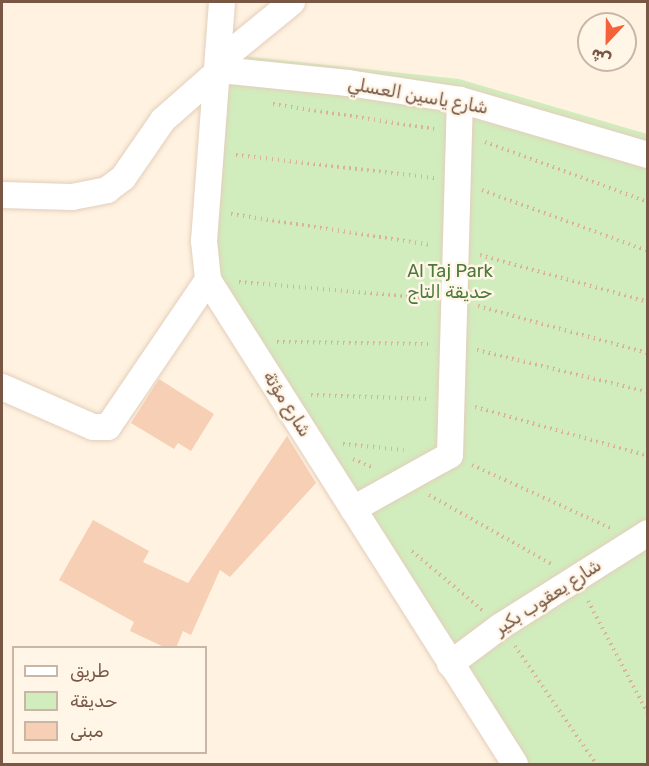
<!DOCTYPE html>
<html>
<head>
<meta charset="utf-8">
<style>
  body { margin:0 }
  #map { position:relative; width:649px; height:766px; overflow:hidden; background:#fff2e0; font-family:Rubik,Cairo,sans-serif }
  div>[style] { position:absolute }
  .green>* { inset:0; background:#d1edbd }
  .building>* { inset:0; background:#f7cfb5 }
  .path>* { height:4px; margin-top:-2px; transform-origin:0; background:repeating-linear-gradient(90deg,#dbb298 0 1.5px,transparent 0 6px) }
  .roads { filter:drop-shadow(0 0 2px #e3cebb) drop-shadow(0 0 2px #e3cebb) }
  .minor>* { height:26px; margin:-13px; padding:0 13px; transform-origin:13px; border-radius:13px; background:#fff }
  span { translate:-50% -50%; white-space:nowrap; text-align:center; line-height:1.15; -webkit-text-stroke:5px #fff6e8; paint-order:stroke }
  .street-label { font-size:18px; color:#785745 }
  .park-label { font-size:18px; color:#4c7939 }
  .frame { position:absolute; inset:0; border:3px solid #785745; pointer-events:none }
  .legend { position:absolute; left:12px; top:646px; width:195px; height:108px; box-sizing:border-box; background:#fff6e8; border:2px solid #c9b6a7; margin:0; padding:8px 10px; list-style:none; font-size:18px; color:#785745 }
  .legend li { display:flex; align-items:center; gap:12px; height:30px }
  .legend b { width:30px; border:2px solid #c9b6a7 }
  .north { position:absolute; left:577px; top:12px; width:60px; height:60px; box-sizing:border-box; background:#fff6e8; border:2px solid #c9b6a7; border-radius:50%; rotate:202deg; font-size:16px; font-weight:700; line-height:24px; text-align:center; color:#785745 }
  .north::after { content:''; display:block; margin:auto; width:21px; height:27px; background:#f56138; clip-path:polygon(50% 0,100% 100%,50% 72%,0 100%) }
</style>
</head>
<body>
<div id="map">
  <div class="green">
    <i style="clip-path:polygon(232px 55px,459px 79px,647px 134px,647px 764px,528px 764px,210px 274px)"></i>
  </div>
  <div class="building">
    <i style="clip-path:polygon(159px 379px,214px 414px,191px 451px,178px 443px,174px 449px,131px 423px)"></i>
    <i style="clip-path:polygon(287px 436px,316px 483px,230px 577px,220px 570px,191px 635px,183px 631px,176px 648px,166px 648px,130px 631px,134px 622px,59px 580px,93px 520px,149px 551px,143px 562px,188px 583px)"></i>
  </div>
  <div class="path">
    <i style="left:273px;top:104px;width:163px;rotate:8.8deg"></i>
    <i style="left:485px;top:142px;width:174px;rotate:20.2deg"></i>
    <i style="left:236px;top:155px;width:200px;rotate:6.6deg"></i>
    <i style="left:482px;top:190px;width:177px;rotate:20.2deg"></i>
    <i style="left:231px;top:214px;width:203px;rotate:8.8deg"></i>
    <i style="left:480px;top:255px;width:174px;rotate:15.6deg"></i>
    <i style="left:239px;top:282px;width:191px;rotate:4.8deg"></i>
    <i style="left:478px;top:306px;width:176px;rotate:15.5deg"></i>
    <i style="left:277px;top:342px;width:151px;rotate:0.8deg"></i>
    <i style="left:477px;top:350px;width:176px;rotate:13.8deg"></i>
    <i style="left:311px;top:395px;width:116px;rotate:2deg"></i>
    <i style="left:475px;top:407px;width:180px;rotate:15.8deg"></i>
    <i style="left:343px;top:444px;width:61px;rotate:5.6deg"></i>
    <i style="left:353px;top:459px;width:23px;rotate:23deg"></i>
    <i style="left:472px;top:465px;width:152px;rotate:24.5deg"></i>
    <i style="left:429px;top:495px;width:142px;rotate:29.4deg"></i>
    <i style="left:412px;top:551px;width:92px;rotate:40.1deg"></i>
    <i style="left:588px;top:601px;width:128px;rotate:62deg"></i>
    <i style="left:515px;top:646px;width:143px;rotate:55.5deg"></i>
  </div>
  <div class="roads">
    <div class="minor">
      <i style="left:222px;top:2px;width:240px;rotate:94.3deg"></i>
      <i style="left:204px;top:241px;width:39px;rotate:84deg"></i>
      <i style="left:208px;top:280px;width:573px;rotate:57.61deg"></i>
      <i style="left:220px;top:61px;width:93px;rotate:-39.3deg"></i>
      <i style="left:2px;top:195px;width:70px;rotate:1.6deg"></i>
      <i style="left:72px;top:197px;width:36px;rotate:-11deg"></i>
      <i style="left:107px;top:190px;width:20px;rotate:-37deg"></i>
      <i style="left:123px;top:178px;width:70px;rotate:-55.4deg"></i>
      <i style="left:163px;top:120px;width:76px;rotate:-41.3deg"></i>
      <i style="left:220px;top:70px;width:129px;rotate:5.8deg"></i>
      <i style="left:348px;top:83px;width:113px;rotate:8.6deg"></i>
      <i style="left:460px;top:100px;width:196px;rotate:16.3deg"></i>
      <i style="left:2px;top:387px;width:99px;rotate:23.7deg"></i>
      <i style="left:93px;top:427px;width:15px"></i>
      <i style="left:108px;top:427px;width:178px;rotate:-55.8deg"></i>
      <i style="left:353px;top:509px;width:111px;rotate:-29.1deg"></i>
      <i style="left:450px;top:455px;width:355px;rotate:-88.4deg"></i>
      <i style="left:450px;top:664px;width:64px;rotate:-36.7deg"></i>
      <i style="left:501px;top:626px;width:174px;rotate:-32.3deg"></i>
    </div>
  </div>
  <div class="street-label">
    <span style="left:418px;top:96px;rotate:10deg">شارع ياسين العسلي</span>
    <span style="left:287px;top:404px;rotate:58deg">شارع مؤتة</span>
    <span style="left:548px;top:597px;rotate:-33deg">شارع يعقوب بكير</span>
  </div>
  <div class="park-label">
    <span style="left:450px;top:282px">Al Taj Park<br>حديقة التاج</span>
  </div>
  <div class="frame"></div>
  <ul class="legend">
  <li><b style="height:8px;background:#fff"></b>طريق</li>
  <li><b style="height:16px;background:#d1edbd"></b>حديقة</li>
  <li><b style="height:16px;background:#f7cfb5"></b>مبنى</li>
  </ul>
  <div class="north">ش</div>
</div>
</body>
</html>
